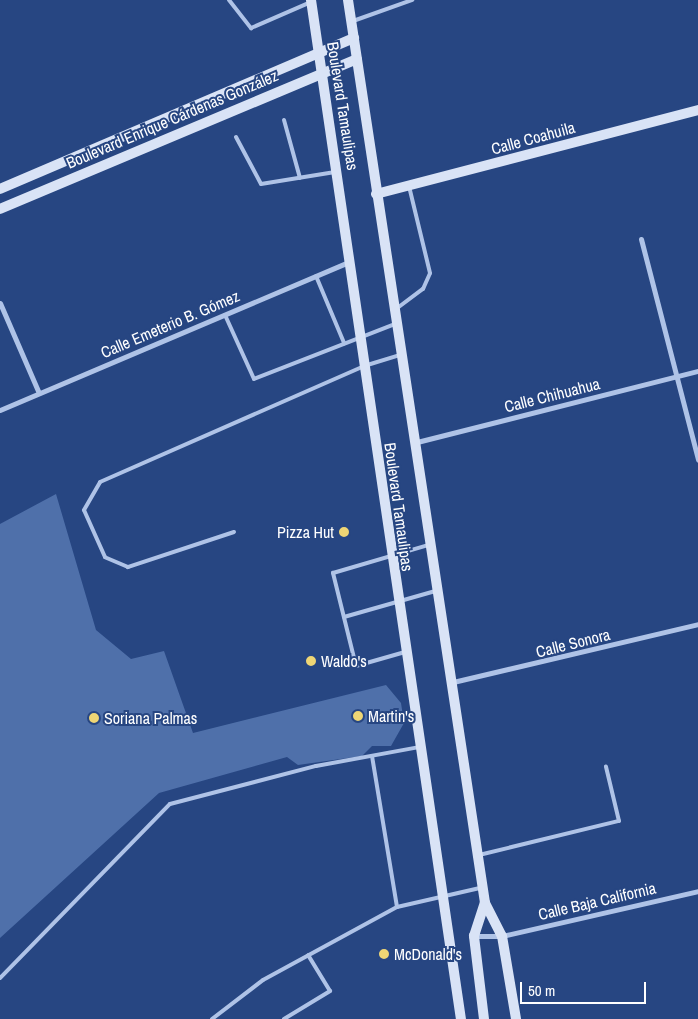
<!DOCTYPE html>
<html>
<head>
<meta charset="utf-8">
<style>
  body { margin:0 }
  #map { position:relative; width:698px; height:1019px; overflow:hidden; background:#274682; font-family:"Archivo Narrow",sans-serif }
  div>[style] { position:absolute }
  .building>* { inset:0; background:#4f70aa }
  .lane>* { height:4px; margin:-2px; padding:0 2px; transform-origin:2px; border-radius:2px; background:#afc3e7 }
  .street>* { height:5px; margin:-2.5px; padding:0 2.5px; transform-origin:2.5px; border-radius:2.5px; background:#afc3e7 }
  .secondary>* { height:10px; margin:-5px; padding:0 5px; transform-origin:5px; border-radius:5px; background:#d9e3f6 }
  .dots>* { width:14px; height:14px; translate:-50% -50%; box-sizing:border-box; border:2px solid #274682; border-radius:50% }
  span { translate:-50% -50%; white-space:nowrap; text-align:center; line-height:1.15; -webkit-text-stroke:4px #274682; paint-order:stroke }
  .street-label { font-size:16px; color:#fff }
  .poi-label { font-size:16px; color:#fff }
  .right { translate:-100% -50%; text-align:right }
  .left { translate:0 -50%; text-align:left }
  .scale { position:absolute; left:520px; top:982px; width:126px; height:22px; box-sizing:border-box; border:2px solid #fff; border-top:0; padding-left:6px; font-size:15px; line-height:18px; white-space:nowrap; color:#fff; -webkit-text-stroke:4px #274682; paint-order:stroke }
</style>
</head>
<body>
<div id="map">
  <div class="building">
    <i style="clip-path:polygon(56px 494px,96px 630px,131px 659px,164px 651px,193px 733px,386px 685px,401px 703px,404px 723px,391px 746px,372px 746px,362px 756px,298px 765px,287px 757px,159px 793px,0 938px,0 524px)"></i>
  </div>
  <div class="lane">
    <i style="left:229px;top:0;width:36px;rotate:52deg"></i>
    <i style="left:251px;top:28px;width:65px;rotate:-23.4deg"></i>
    <i style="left:353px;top:21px;width:63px;rotate:-19.6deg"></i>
    <i style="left:284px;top:120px;width:60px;rotate:74.6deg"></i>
    <i style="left:236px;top:137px;width:53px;rotate:62deg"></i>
    <i style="left:261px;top:184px;width:75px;rotate:-9.2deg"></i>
    <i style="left:316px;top:276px;width:73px;rotate:67.3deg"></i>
    <i style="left:396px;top:309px;width:34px;rotate:-37deg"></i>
    <i style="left:423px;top:289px;width:17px;rotate:-66deg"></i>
    <i style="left:430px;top:273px;width:89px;rotate:-103.6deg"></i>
    <i style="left:225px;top:315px;width:70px;rotate:65.6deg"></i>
    <i style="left:254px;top:379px;width:151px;rotate:-21.3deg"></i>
    <i style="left:234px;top:532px;width:112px;rotate:161.7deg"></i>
    <i style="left:128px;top:567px;width:25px;rotate:-157deg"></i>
    <i style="left:105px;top:557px;width:51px;rotate:-114.1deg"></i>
    <i style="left:84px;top:510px;width:32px;rotate:-60deg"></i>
    <i style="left:100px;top:482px;width:288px;rotate:-23.7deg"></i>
    <i style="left:364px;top:366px;width:38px;rotate:-17deg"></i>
    <i style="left:344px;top:617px;width:95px;rotate:-15.9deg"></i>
    <i style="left:405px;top:652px;width:51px;rotate:164.1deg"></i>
    <i style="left:356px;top:666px;width:96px;rotate:-103.9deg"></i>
    <i style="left:333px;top:573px;width:99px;rotate:-16.4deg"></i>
    <i style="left:372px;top:756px;width:153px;rotate:80.6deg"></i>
    <i style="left:479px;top:855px;width:144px;rotate:-13.7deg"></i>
    <i style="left:619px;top:821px;width:56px;rotate:-103.5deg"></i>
    <i style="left:0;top:978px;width:243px;rotate:-45.7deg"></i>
    <i style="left:170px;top:804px;width:151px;rotate:-14.6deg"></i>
    <i style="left:316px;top:766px;width:106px;rotate:-10.4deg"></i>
    <i style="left:212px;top:1019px;width:64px;rotate:-37.4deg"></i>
    <i style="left:263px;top:980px;width:153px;rotate:-28.6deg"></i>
    <i style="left:397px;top:907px;width:85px;rotate:-12.9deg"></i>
    <i style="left:284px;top:1019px;width:54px;rotate:-31.3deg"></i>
    <i style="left:330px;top:991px;width:42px;rotate:-121.4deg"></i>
  </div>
  <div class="street">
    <i style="left:641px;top:239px;width:228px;rotate:75.5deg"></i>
    <i style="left:0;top:303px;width:98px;rotate:66.6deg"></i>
    <i style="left:0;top:410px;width:379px;rotate:-23deg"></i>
    <i style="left:413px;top:443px;width:294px;rotate:-14.2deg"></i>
    <i style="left:453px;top:682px;width:252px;rotate:-13.3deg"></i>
    <i style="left:474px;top:936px;width:28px"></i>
    <i style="left:502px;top:936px;width:201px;rotate:-12.9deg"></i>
  </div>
  <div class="secondary">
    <i style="left:311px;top:0;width:1030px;rotate:81.63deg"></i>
    <i style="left:348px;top:0;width:913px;rotate:81.37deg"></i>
    <i style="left:485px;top:903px;width:37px;rotate:63deg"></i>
    <i style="left:502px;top:936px;width:84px;rotate:80.4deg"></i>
    <i style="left:0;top:189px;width:385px;rotate:-23.1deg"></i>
    <i style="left:376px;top:194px;width:333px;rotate:-14.6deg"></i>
    <i style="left:0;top:209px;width:387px;rotate:-22.8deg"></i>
    <i style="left:484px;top:1019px;width:84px;rotate:-96.9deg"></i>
    <i style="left:474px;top:936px;width:35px;rotate:-72deg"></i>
  </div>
  <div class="dots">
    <i style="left:344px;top:532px;background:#efd675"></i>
    <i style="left:311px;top:661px;background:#efd675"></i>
    <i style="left:358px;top:716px;background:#efd675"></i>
    <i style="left:94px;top:718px;background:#efd675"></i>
    <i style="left:384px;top:954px;background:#efd675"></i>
  </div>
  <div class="street-label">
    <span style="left:343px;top:106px;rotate:81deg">Boulevard Tamaulipas</span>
    <span style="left:172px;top:119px;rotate:-23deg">Boulevard Enrique Cárdenas González</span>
    <span style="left:533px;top:138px;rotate:-15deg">Calle Coahuila</span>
    <span style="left:170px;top:324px;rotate:-23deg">Calle Emeterio B. Gómez</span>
    <span style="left:552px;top:395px;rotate:-14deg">Calle Chihuahua</span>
    <span style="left:399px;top:507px;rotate:82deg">Boulevard Tamaulipas</span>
    <span style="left:573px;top:643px;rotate:-14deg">Calle Sonora</span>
    <span style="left:597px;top:901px;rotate:-13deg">Calle Baja California</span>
  </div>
  <div class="poi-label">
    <span class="right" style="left:334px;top:532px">Pizza Hut</span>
    <span class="left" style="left:321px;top:661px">Waldo's</span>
    <span class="left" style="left:368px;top:716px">Martin's</span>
    <span class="left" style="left:104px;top:718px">Soriana Palmas</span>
    <span class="left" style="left:394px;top:954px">McDonald's</span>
  </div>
  <div class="scale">50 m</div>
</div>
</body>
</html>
